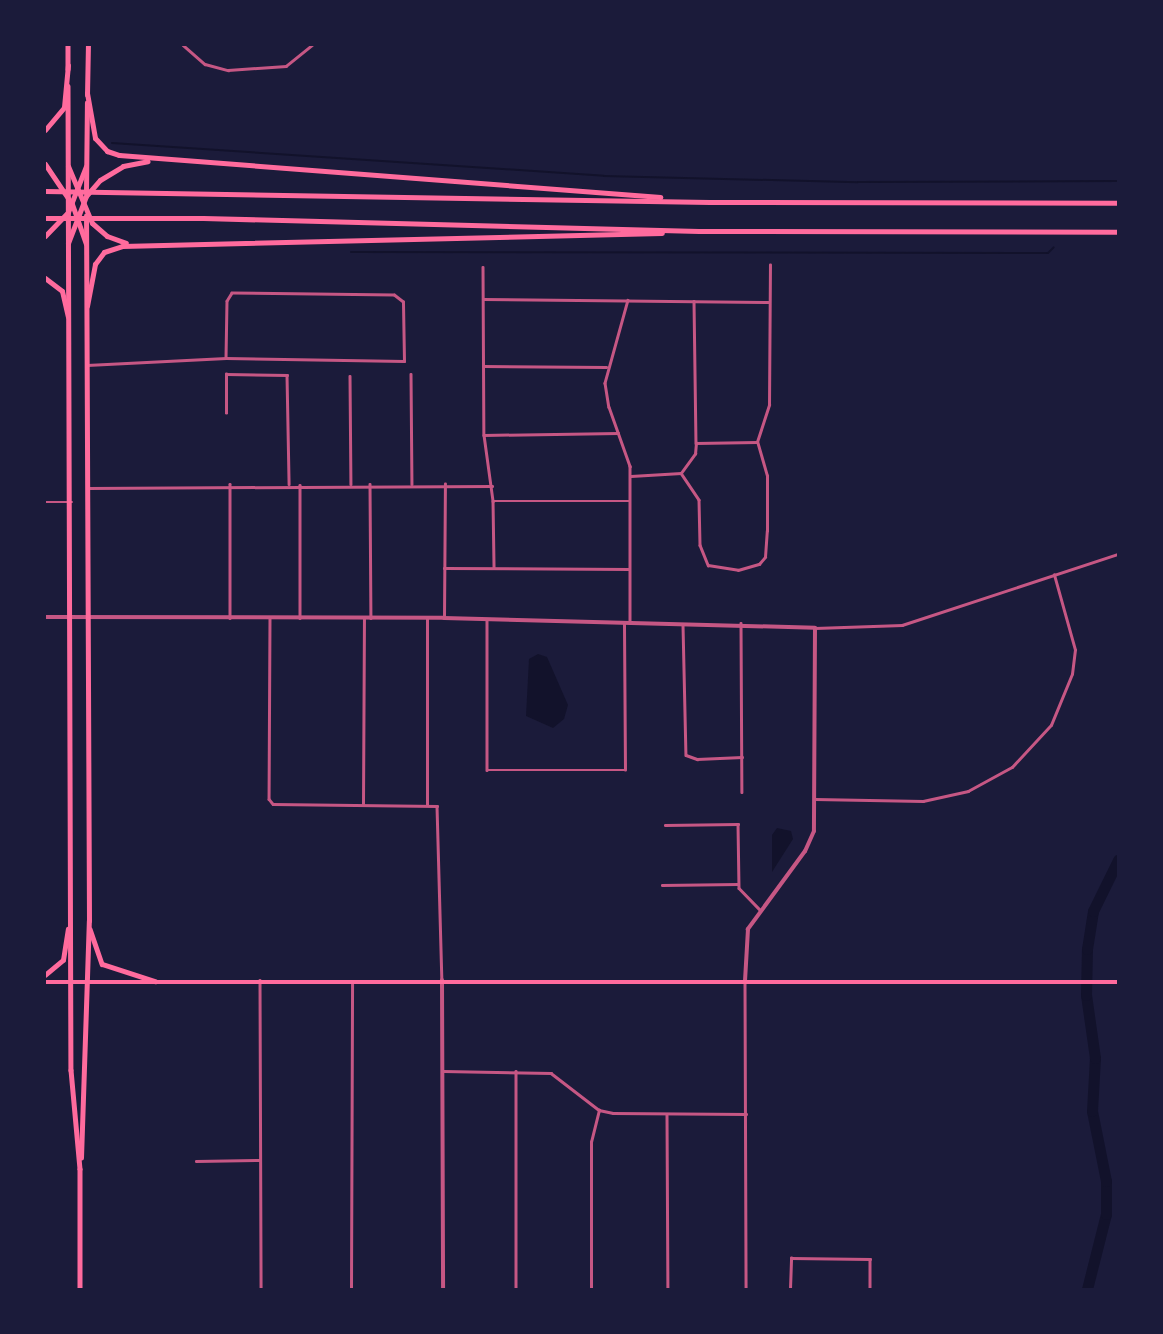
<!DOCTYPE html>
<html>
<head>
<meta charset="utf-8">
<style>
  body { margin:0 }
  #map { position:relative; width:1163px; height:1334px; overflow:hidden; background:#1b1b3a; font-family:"Golos Text",sans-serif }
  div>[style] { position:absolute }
  .water>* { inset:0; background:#12122b }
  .stream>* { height:2px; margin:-1px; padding:0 1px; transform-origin:1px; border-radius:1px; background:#12122b }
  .river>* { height:11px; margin:-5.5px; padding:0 5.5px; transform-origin:5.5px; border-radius:5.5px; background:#12122b }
  .minor>* { height:2.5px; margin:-1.25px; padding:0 1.25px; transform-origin:1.25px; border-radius:1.25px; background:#c65784 }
  .tertiary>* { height:4px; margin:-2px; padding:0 2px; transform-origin:2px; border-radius:2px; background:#c65784 }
  .secondary>* { height:4px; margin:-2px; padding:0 2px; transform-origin:2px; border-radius:2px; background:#ff6b9d }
  .primary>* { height:4.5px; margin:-2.25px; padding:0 2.25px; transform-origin:2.25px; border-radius:2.25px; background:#ff6b9d }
  .motorway>* { height:5px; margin:-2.5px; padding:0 2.5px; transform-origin:2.5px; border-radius:2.5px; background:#ff6b9d }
  span { translate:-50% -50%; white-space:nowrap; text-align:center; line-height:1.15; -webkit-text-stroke:5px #1b1b3a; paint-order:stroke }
  .frame { position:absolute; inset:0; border:46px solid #1b1b3a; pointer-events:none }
</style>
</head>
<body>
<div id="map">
  <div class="water">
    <i style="clip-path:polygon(538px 654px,547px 657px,568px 705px,564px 719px,553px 728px,526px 716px,529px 659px)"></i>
    <i style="clip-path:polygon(777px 828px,791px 831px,793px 839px,772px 872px,772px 835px)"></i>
  </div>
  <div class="stream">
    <i style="left:112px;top:143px;width:493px;rotate:3.8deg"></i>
    <i style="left:604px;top:176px;width:254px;rotate:1.4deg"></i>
    <i style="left:858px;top:182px;width:260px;rotate:-0.2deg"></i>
    <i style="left:351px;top:252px;width:697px;rotate:0.08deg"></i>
    <i style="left:1048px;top:253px;width:8px;rotate:-45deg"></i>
  </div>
  <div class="river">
    <i style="left:1087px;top:1289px;width:77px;rotate:-75.8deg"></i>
    <i style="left:1106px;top:1214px;width:33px;rotate:-90deg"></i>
    <i style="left:1106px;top:1181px;width:71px;rotate:-101.3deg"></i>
    <i style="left:1092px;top:1111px;width:53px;rotate:-86.8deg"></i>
    <i style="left:1095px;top:1058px;width:64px;rotate:-98.1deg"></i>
    <i style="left:1086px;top:995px;width:46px;rotate:-88.8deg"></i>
    <i style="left:1087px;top:949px;width:38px;rotate:-81deg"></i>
    <i style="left:1093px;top:911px;width:57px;rotate:-63.9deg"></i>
  </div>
  <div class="minor">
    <i style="left:183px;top:45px;width:29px;rotate:41deg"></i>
    <i style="left:205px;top:64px;width:24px;rotate:15deg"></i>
    <i style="left:228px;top:70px;width:58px;rotate:-3.9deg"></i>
    <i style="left:286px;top:66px;width:33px;rotate:-39deg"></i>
    <i style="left:483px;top:267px;width:168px;rotate:89.7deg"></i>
    <i style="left:484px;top:435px;width:67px;rotate:82.2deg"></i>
    <i style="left:493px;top:501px;width:66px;rotate:89.1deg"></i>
    <i style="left:483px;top:299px;width:286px;rotate:0.6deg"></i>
    <i style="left:628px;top:300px;width:86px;rotate:105.5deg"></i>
    <i style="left:605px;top:383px;width:24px;rotate:81deg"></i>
    <i style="left:609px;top:407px;width:63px;rotate:70.4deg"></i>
    <i style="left:630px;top:466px;width:157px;rotate:90deg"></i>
    <i style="left:694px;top:301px;width:142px;rotate:89.2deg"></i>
    <i style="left:87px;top:365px;width:139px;rotate:-2.9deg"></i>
    <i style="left:226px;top:358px;width:178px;rotate:1deg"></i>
    <i style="left:404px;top:361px;width:59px;rotate:-91deg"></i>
    <i style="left:403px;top:302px;width:11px;rotate:-142deg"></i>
    <i style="left:394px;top:295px;width:162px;rotate:-179.3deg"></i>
    <i style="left:232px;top:293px;width:9px;rotate:122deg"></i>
    <i style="left:227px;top:301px;width:57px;rotate:91deg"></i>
    <i style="left:483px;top:366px;width:123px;rotate:0.5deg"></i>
    <i style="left:411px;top:374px;width:110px;rotate:89.5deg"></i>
    <i style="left:350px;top:376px;width:108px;rotate:89.5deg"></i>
    <i style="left:226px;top:413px;width:39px;rotate:-90deg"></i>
    <i style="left:226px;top:374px;width:61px;rotate:0.9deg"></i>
    <i style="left:287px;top:375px;width:109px;rotate:88.9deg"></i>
    <i style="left:484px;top:435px;width:134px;rotate:-0.9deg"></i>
    <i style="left:681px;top:473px;width:32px;rotate:56deg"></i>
    <i style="left:699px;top:500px;width:45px;rotate:88.7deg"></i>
    <i style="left:700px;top:545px;width:22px;rotate:68deg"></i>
    <i style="left:708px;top:565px;width:30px;rotate:9deg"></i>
    <i style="left:738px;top:570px;width:22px;rotate:-16deg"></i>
    <i style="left:759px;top:564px;width:9px;rotate:-49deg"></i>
    <i style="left:765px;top:557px;width:26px;rotate:-86deg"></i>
    <i style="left:767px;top:531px;width:55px;rotate:-90deg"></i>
    <i style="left:767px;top:476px;width:35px;rotate:-106deg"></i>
    <i style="left:757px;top:442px;width:39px;rotate:-72deg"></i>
    <i style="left:769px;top:405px;width:140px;rotate:-89.6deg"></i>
    <i style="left:631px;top:476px;width:50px;rotate:-3.4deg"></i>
    <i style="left:681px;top:473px;width:24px;rotate:-54deg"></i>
    <i style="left:695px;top:454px;width:11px;rotate:-85deg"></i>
    <i style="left:696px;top:443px;width:61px;rotate:-0.9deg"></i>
    <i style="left:230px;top:484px;width:134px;rotate:90deg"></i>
    <i style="left:370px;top:484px;width:134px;rotate:89.6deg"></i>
    <i style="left:300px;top:485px;width:133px;rotate:90deg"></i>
    <i style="left:88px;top:488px;width:404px;rotate:-0.3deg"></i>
    <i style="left:493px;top:501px;width:136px"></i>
    <i style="left:45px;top:502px;width:27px"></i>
    <i style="left:444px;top:568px;width:185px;rotate:0.3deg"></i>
    <i style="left:270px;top:618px;width:181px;rotate:90.3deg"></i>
    <i style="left:269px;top:799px;width:6px;rotate:51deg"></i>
    <i style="left:273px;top:804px;width:164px;rotate:0.7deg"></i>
    <i style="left:437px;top:806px;width:174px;rotate:88.4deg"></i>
    <i style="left:444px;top:618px;width:134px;rotate:-89.6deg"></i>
    <i style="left:487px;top:619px;width:151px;rotate:90deg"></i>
    <i style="left:487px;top:770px;width:138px"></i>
    <i style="left:625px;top:770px;width:147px;rotate:-90.4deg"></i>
    <i style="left:741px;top:623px;width:169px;rotate:89.7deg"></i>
    <i style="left:683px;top:625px;width:130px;rotate:88.7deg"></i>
    <i style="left:686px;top:755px;width:12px;rotate:20deg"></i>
    <i style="left:697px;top:759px;width:45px;rotate:-2.5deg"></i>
    <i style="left:815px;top:628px;width:87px;rotate:-2deg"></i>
    <i style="left:902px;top:625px;width:227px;rotate:-18.2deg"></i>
    <i style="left:815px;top:799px;width:108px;rotate:1.1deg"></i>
    <i style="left:923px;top:801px;width:46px;rotate:-12.5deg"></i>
    <i style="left:968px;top:791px;width:50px;rotate:-28.6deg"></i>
    <i style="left:1012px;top:767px;width:57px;rotate:-47.1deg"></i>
    <i style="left:1051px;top:725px;width:55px;rotate:-67.6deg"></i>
    <i style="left:1072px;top:674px;width:24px;rotate:-83deg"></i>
    <i style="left:1075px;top:650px;width:78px;rotate:-105.6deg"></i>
    <i style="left:363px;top:804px;width:185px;rotate:-89.7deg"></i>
    <i style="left:427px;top:804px;width:185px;rotate:-90deg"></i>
    <i style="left:665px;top:825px;width:73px;rotate:-0.8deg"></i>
    <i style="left:738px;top:824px;width:64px;rotate:89.1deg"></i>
    <i style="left:739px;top:888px;width:30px;rotate:46deg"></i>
    <i style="left:662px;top:885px;width:76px;rotate:-0.8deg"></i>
    <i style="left:260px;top:980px;width:309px;rotate:89.8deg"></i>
    <i style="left:745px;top:983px;width:306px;rotate:89.8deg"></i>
    <i style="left:443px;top:1071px;width:108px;rotate:1.1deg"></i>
    <i style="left:551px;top:1073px;width:61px;rotate:37.6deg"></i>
    <i style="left:599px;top:1110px;width:14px;rotate:12deg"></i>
    <i style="left:613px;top:1113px;width:133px;rotate:0.4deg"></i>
    <i style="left:516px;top:1071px;width:218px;rotate:90deg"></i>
    <i style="left:667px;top:1115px;width:174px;rotate:89.7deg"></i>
    <i style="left:196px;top:1161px;width:64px;rotate:-0.9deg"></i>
    <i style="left:351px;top:1289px;width:307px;rotate:-89.8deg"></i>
    <i style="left:591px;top:1289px;width:147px;rotate:-90deg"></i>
    <i style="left:591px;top:1142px;width:33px;rotate:-76deg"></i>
    <i style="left:790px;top:1289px;width:31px;rotate:-88deg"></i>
    <i style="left:791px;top:1258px;width:79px;rotate:0.7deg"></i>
    <i style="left:870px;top:1259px;width:30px;rotate:90deg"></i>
  </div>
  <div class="tertiary">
    <i style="left:45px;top:617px;width:399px;rotate:0.1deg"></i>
    <i style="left:444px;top:618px;width:371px;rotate:1.5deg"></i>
    <i style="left:815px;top:628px;width:203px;rotate:90.3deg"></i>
    <i style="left:814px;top:831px;width:22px;rotate:114deg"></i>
    <i style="left:805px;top:851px;width:97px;rotate:126.2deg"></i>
    <i style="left:748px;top:929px;width:52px;rotate:93.3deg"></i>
    <i style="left:442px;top:980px;width:309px;rotate:89.8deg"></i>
  </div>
  <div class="secondary">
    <i style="left:45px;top:982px;width:1073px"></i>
  </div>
  <div class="primary">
    <i style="left:68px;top:45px;width:24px;rotate:90deg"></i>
    <i style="left:68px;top:86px;width:984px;rotate:89.83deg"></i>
    <i style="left:71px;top:1070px;width:99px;rotate:84.8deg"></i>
    <i style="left:80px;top:1169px;width:120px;rotate:90deg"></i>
    <i style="left:87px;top:95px;width:50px;rotate:-88.9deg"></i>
    <i style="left:86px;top:193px;width:90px;rotate:-89.4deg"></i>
    <i style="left:90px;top:929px;width:37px;rotate:71deg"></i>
    <i style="left:102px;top:964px;width:56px;rotate:17.8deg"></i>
    <i style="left:45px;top:975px;width:23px;rotate:-40deg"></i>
    <i style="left:63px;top:960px;width:31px;rotate:-81deg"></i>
    <i style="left:81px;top:1158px;width:237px;rotate:-88.1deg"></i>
    <i style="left:89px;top:921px;width:705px;rotate:-90.24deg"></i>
  </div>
  <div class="motorway">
    <i style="left:87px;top:93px;width:46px;rotate:79.9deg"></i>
    <i style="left:95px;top:138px;width:18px;rotate:47deg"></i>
    <i style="left:107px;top:151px;width:13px;rotate:18deg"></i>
    <i style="left:119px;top:155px;width:543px;rotate:4.44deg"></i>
    <i style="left:45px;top:130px;width:30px;rotate:-50deg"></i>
    <i style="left:64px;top:107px;width:42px;rotate:-84.6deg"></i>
    <i style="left:45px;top:164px;width:48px;rotate:56deg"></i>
    <i style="left:72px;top:204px;width:42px;rotate:70.7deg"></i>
    <i style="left:68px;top:166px;width:62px;rotate:67.2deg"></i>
    <i style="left:92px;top:223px;width:20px;rotate:41deg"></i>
    <i style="left:107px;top:236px;width:20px;rotate:20deg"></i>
    <i style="left:45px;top:191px;width:665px;rotate:0.95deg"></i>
    <i style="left:710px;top:202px;width:408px;rotate:0.1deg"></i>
    <i style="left:45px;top:218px;width:158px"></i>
    <i style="left:203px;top:218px;width:496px;rotate:1.5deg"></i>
    <i style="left:699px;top:231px;width:419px;rotate:0.1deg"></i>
    <i style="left:45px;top:236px;width:33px;rotate:-46deg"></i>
    <i style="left:68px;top:212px;width:49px;rotate:-68.6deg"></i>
    <i style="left:68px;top:243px;width:50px;rotate:-69deg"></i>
    <i style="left:86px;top:196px;width:21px;rotate:-49deg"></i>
    <i style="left:100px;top:180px;width:27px;rotate:-31deg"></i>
    <i style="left:123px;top:166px;width:25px;rotate:-11deg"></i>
    <i style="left:45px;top:278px;width:21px;rotate:37deg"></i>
    <i style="left:62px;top:291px;width:26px;rotate:77deg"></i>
    <i style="left:87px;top:306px;width:43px;rotate:-79.2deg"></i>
    <i style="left:95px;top:264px;width:15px;rotate:-53deg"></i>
    <i style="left:104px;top:252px;width:19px;rotate:-18deg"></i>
    <i style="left:122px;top:246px;width:540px;rotate:-1.38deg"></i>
  </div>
  <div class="frame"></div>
</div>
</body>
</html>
